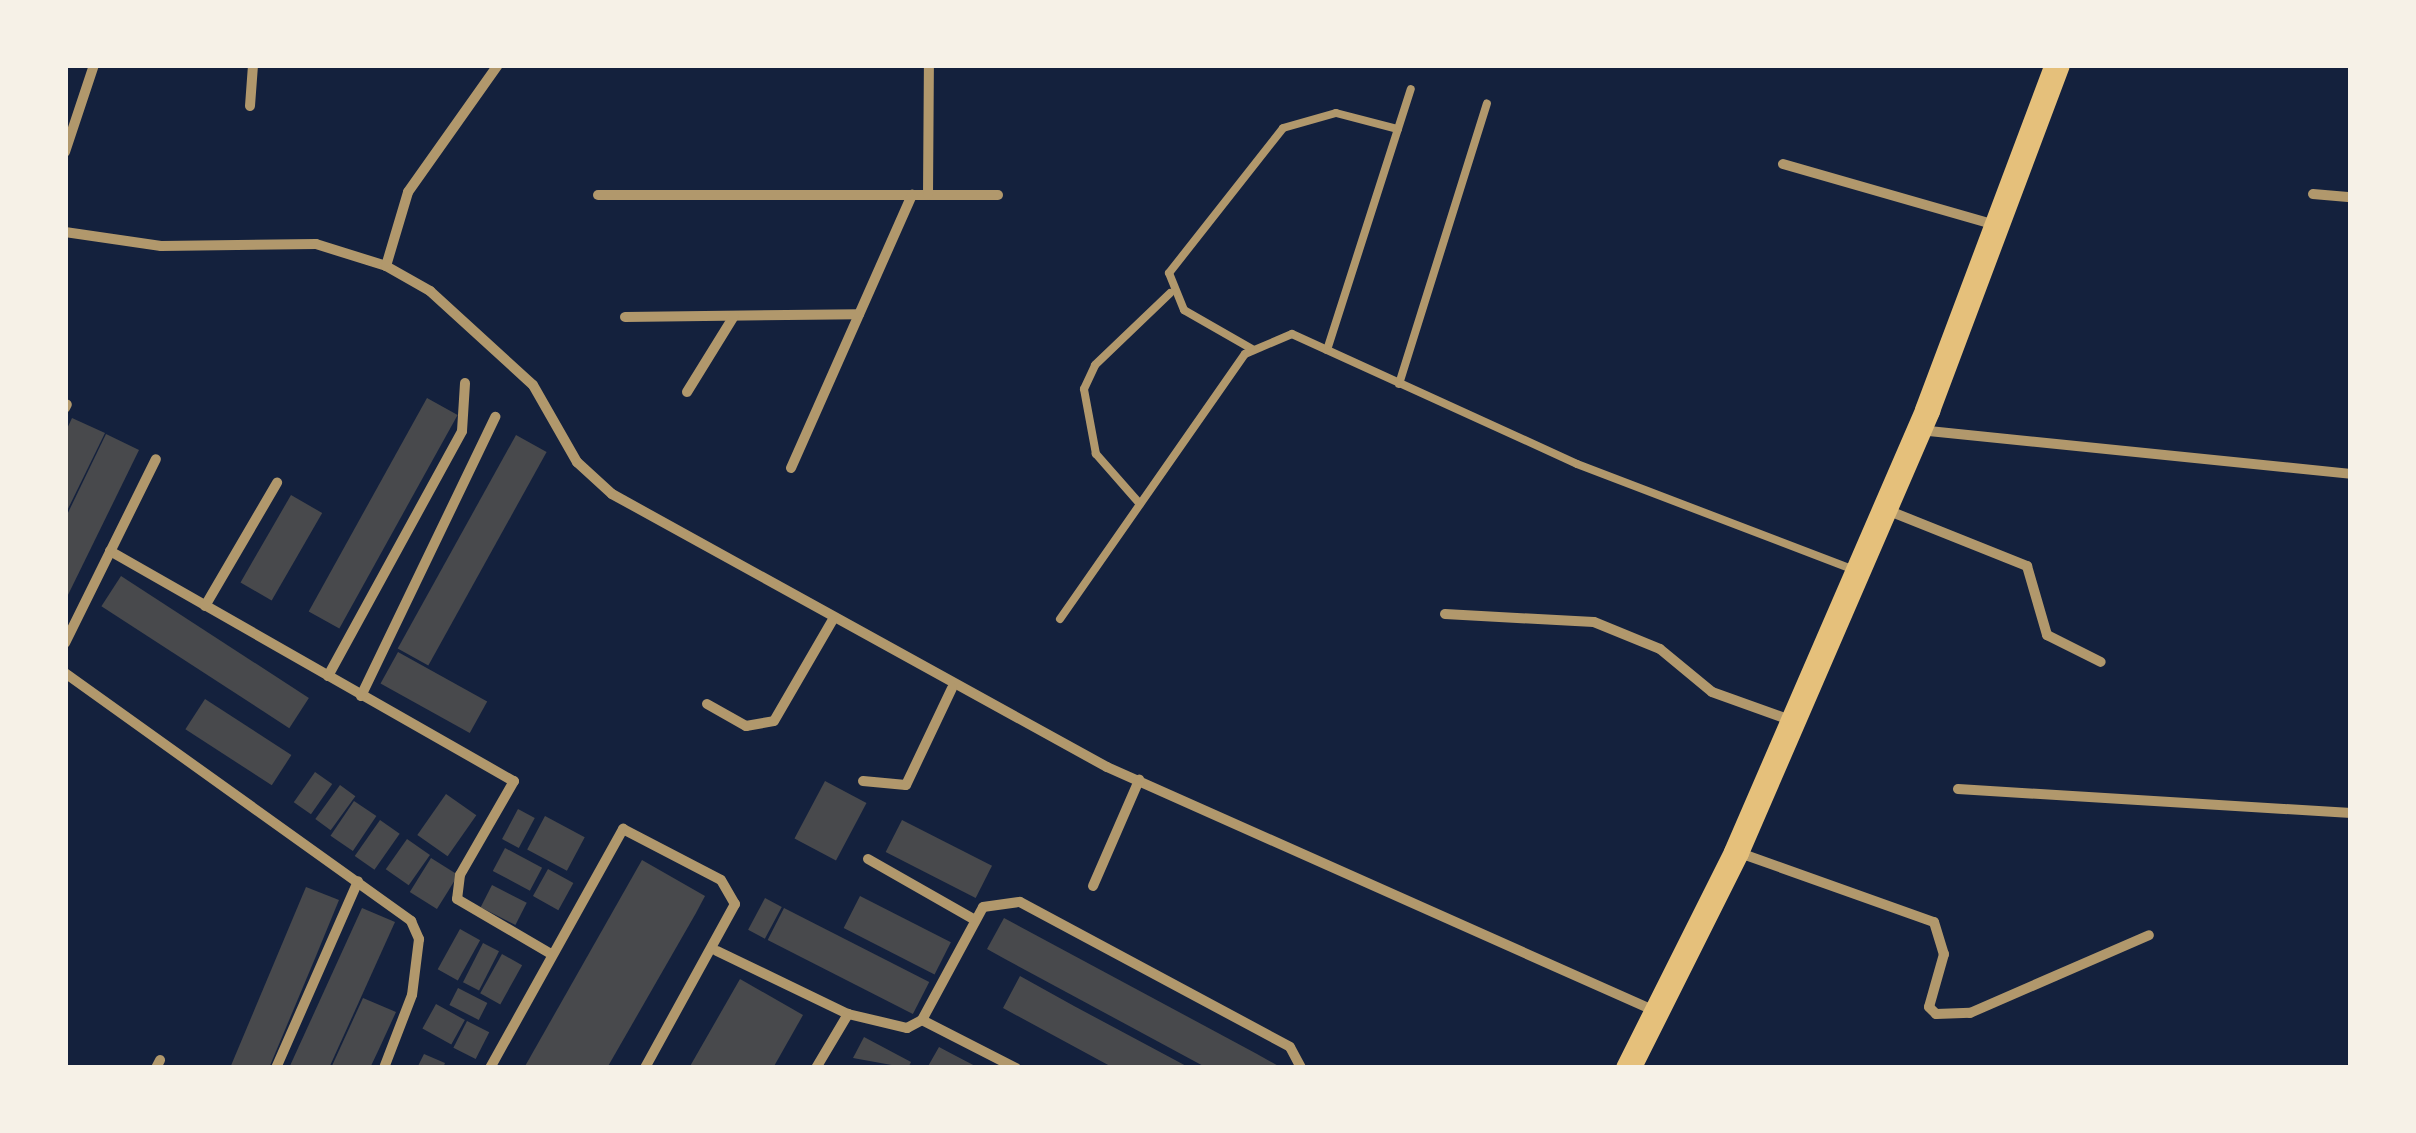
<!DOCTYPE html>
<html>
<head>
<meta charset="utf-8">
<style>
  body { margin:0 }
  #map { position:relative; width:2416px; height:1133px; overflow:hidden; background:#14213d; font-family:Arial,sans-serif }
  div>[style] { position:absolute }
  .building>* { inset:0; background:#48494c; transform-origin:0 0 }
  .service>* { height:8px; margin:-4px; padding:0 4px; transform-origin:4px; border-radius:4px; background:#b1986c }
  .minor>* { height:10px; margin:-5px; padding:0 5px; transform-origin:5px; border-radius:5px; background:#b1986c }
  .primary>* { height:25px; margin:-12.5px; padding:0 12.5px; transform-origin:12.5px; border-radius:12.5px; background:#e5c07b }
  span { translate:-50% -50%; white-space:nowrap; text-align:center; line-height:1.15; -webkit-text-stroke:8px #f6f1e7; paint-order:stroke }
  .frame { position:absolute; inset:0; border:68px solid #f6f1e7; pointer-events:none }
</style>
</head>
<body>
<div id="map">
  <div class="building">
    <i style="left:427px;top:398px;width:35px;height:244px;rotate:29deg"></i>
    <i style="clip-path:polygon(72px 418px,105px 433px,65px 515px,65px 433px)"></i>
    <i style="clip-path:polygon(106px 434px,139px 450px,65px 601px,65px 519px)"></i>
    <i style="left:516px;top:435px;width:35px;height:244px;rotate:29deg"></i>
    <i style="left:291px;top:495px;width:36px;height:101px;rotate:30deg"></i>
    <i style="left:121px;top:576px;width:224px;height:36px;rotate:33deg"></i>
    <i style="left:398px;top:652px;width:102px;height:36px;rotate:29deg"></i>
    <i style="left:205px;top:699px;width:103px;height:36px;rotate:33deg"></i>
    <i style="left:315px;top:772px;width:21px;height:37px;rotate:35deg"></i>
    <i style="left:825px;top:781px;width:47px;height:65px;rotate:28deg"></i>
    <i style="left:340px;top:785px;width:19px;height:42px;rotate:36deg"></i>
    <i style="left:446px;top:794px;width:37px;height:50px;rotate:35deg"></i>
    <i style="left:354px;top:801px;width:27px;height:42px;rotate:34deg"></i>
    <i style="left:518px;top:809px;width:19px;height:34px;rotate:28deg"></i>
    <i style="left:545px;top:816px;width:45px;height:38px;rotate:28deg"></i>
    <i style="left:380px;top:820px;width:24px;height:44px;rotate:35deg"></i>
    <i style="left:902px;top:820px;width:101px;height:36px;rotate:27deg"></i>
    <i style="left:407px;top:839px;width:28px;height:37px;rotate:35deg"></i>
    <i style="left:505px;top:848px;width:42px;height:26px;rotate:28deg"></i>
    <i style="left:431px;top:858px;width:32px;height:40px;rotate:32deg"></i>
    <i style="clip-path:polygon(642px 860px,705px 896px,696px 913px,607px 1068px,524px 1068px)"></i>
    <i style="left:548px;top:869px;width:29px;height:31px;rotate:29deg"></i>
    <i style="left:492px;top:885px;width:39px;height:25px;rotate:27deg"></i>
    <i style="clip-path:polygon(306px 887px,339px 900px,316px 956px,269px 1068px,230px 1068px)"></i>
    <i style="left:860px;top:896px;width:102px;height:36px;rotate:27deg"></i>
    <i style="left:765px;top:898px;width:19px;height:36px;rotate:28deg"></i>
    <i style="clip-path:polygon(362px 908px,395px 922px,353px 1015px,329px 1068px,289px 1068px)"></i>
    <i style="left:784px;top:908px;width:163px;height:36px;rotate:27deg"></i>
    <i style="clip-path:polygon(1004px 918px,1257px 1054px,1282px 1068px,1207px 1068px,1005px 959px,987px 949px)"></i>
    <i style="left:460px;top:929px;width:23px;height:46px;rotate:29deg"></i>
    <i style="left:483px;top:943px;width:18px;height:44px;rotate:27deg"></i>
    <i style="left:502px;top:954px;width:23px;height:45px;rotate:29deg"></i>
    <i style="clip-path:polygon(1020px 976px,1074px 1006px,1190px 1068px,1110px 1066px,1003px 1008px)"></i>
    <i style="clip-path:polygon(740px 979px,803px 1015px,773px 1068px,689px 1068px)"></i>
    <i style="left:458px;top:988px;width:33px;height:19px;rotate:27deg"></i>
    <i style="clip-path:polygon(363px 998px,396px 1012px,379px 1049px,370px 1068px,331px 1068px)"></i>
    <i style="left:436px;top:1004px;width:33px;height:28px;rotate:29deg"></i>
    <i style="left:467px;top:1021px;width:25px;height:30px;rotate:27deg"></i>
    <i style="clip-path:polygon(864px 1037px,911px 1062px,908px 1068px,853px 1058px)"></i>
    <i style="clip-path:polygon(939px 1047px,956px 1056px,979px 1068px,927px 1068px)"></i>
    <i style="clip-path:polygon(424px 1054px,445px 1063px,443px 1068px,417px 1068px)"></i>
  </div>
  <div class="service">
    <i style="left:1252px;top:349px;width:78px;rotate:-150.2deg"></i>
    <i style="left:1184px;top:310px;width:40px;rotate:-112deg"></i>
    <i style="left:1169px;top:273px;width:184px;rotate:-51.8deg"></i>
    <i style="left:1283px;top:128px;width:55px;rotate:-15.8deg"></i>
    <i style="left:1336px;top:113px;width:64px;rotate:14.5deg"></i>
    <i style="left:1327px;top:350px;width:274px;rotate:-72.2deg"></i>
    <i style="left:1399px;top:384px;width:294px;rotate:-72.6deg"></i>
    <i style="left:1140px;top:504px;width:67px;rotate:-131.3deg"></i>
    <i style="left:1096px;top:454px;width:66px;rotate:-100.5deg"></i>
    <i style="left:1084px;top:389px;width:26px;rotate:-65deg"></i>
    <i style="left:1095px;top:365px;width:104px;rotate:-43.8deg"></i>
    <i style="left:1060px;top:619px;width:323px;rotate:-55.1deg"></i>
    <i style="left:1245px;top:354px;width:51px;rotate:-23.1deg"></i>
    <i style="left:1292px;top:334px;width:313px;rotate:24.5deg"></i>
    <i style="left:1577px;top:464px;width:297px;rotate:20.9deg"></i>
  </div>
  <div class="minor">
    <i style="left:250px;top:106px;width:41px;rotate:-85.8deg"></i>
    <i style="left:65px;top:152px;width:92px;rotate:-71.6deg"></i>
    <i style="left:1783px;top:164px;width:222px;rotate:16deg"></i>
    <i style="left:2313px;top:194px;width:38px;rotate:5deg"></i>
    <i style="left:598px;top:195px;width:400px"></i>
    <i style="left:928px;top:195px;width:130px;rotate:-89.6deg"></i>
    <i style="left:65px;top:232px;width:97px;rotate:8.3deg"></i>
    <i style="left:161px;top:246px;width:155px;rotate:-0.7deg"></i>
    <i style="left:316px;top:244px;width:73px;rotate:17.4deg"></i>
    <i style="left:386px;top:266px;width:51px;rotate:29.6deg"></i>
    <i style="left:430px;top:291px;width:139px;rotate:42.4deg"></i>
    <i style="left:533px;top:385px;width:89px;rotate:60.3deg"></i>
    <i style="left:577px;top:462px;width:47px;rotate:42.4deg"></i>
    <i style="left:612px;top:494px;width:565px;rotate:28.88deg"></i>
    <i style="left:1107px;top:767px;width:600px;rotate:24deg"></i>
    <i style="left:386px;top:266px;width:77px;rotate:-73.4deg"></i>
    <i style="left:408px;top:192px;width:156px;rotate:-54.7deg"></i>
    <i style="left:625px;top:317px;width:234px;rotate:-0.7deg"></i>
    <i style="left:687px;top:392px;width:89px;rotate:-58.3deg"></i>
    <i style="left:65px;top:408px;width:4px;rotate:-63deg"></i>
    <i style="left:1919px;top:430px;width:434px;rotate:5.8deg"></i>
    <i style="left:791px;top:468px;width:299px;rotate:-66.1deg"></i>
    <i style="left:1887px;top:510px;width:151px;rotate:21.8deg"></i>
    <i style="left:2027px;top:566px;width:72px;rotate:73.8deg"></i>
    <i style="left:2047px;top:635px;width:60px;rotate:26.6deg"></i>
    <i style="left:110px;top:551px;width:465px;rotate:29.7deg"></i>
    <i style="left:514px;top:781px;width:108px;rotate:119.9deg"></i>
    <i style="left:460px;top:875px;width:24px;rotate:97deg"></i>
    <i style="left:457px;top:899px;width:109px;rotate:30.3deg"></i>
    <i style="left:205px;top:606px;width:143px;rotate:-59.7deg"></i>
    <i style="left:1445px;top:614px;width:149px;rotate:3.1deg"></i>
    <i style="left:1594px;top:622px;width:71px;rotate:22.2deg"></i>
    <i style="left:1660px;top:649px;width:67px;rotate:39.6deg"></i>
    <i style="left:1712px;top:692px;width:86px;rotate:19.7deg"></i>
    <i style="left:65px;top:643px;width:205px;rotate:-63.7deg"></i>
    <i style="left:65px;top:673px;width:426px;rotate:35.6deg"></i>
    <i style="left:411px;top:921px;width:20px;rotate:66deg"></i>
    <i style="left:419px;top:939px;width:56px;rotate:97.1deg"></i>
    <i style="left:412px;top:995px;width:78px;rotate:111deg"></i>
    <i style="left:328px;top:676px;width:279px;rotate:-61.3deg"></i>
    <i style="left:462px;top:431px;width:48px;rotate:-86.4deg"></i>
    <i style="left:361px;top:696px;width:310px;rotate:-64.3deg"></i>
    <i style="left:707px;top:704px;width:45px;rotate:29.4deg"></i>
    <i style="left:746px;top:726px;width:28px;rotate:-10deg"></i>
    <i style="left:774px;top:721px;width:116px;rotate:-59.9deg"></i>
    <i style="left:863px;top:781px;width:43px;rotate:5.3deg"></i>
    <i style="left:906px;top:785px;width:107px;rotate:-64.6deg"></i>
    <i style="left:1958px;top:789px;width:394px;rotate:3.5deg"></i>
    <i style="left:1737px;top:852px;width:209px;rotate:19.6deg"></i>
    <i style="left:1934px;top:922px;width:34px;rotate:73deg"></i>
    <i style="left:1944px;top:954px;width:55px;rotate:105.8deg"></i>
    <i style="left:1929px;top:1007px;width:10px;rotate:45deg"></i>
    <i style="left:1936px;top:1014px;width:34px;rotate:-2deg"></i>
    <i style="left:1970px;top:1013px;width:195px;rotate:-23.5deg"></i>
    <i style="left:868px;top:859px;width:121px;rotate:29.7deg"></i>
    <i style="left:1093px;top:886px;width:116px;rotate:-66.5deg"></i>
    <i style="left:717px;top:951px;width:145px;rotate:25.7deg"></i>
    <i style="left:848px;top:1014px;width:61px;rotate:13.3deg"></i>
    <i style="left:907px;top:1028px;width:17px;rotate:-28deg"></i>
    <i style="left:922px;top:1020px;width:128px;rotate:-61.6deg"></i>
    <i style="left:983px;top:907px;width:37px;rotate:-8deg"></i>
    <i style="left:1020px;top:902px;width:306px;rotate:28.2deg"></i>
    <i style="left:1290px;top:1047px;width:24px;rotate:62deg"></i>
    <i style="left:922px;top:1020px;width:106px;rotate:27.1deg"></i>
    <i style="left:156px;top:1068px;width:9px;rotate:-63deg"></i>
    <i style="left:276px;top:1068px;width:204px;rotate:-66.3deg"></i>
    <i style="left:490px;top:1068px;width:274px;rotate:-60.9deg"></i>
    <i style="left:623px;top:829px;width:110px;rotate:27.5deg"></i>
    <i style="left:721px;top:880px;width:28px;rotate:60deg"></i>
    <i style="left:735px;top:904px;width:187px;rotate:118.8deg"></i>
    <i style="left:816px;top:1068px;width:63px;rotate:-59.3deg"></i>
  </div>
  <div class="primary">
    <i style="left:1628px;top:1068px;width:241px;rotate:-63.4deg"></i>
    <i style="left:1736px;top:852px;width:482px;rotate:-66.6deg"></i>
    <i style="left:1927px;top:410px;width:369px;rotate:-69.4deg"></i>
  </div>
  <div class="frame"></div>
</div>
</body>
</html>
